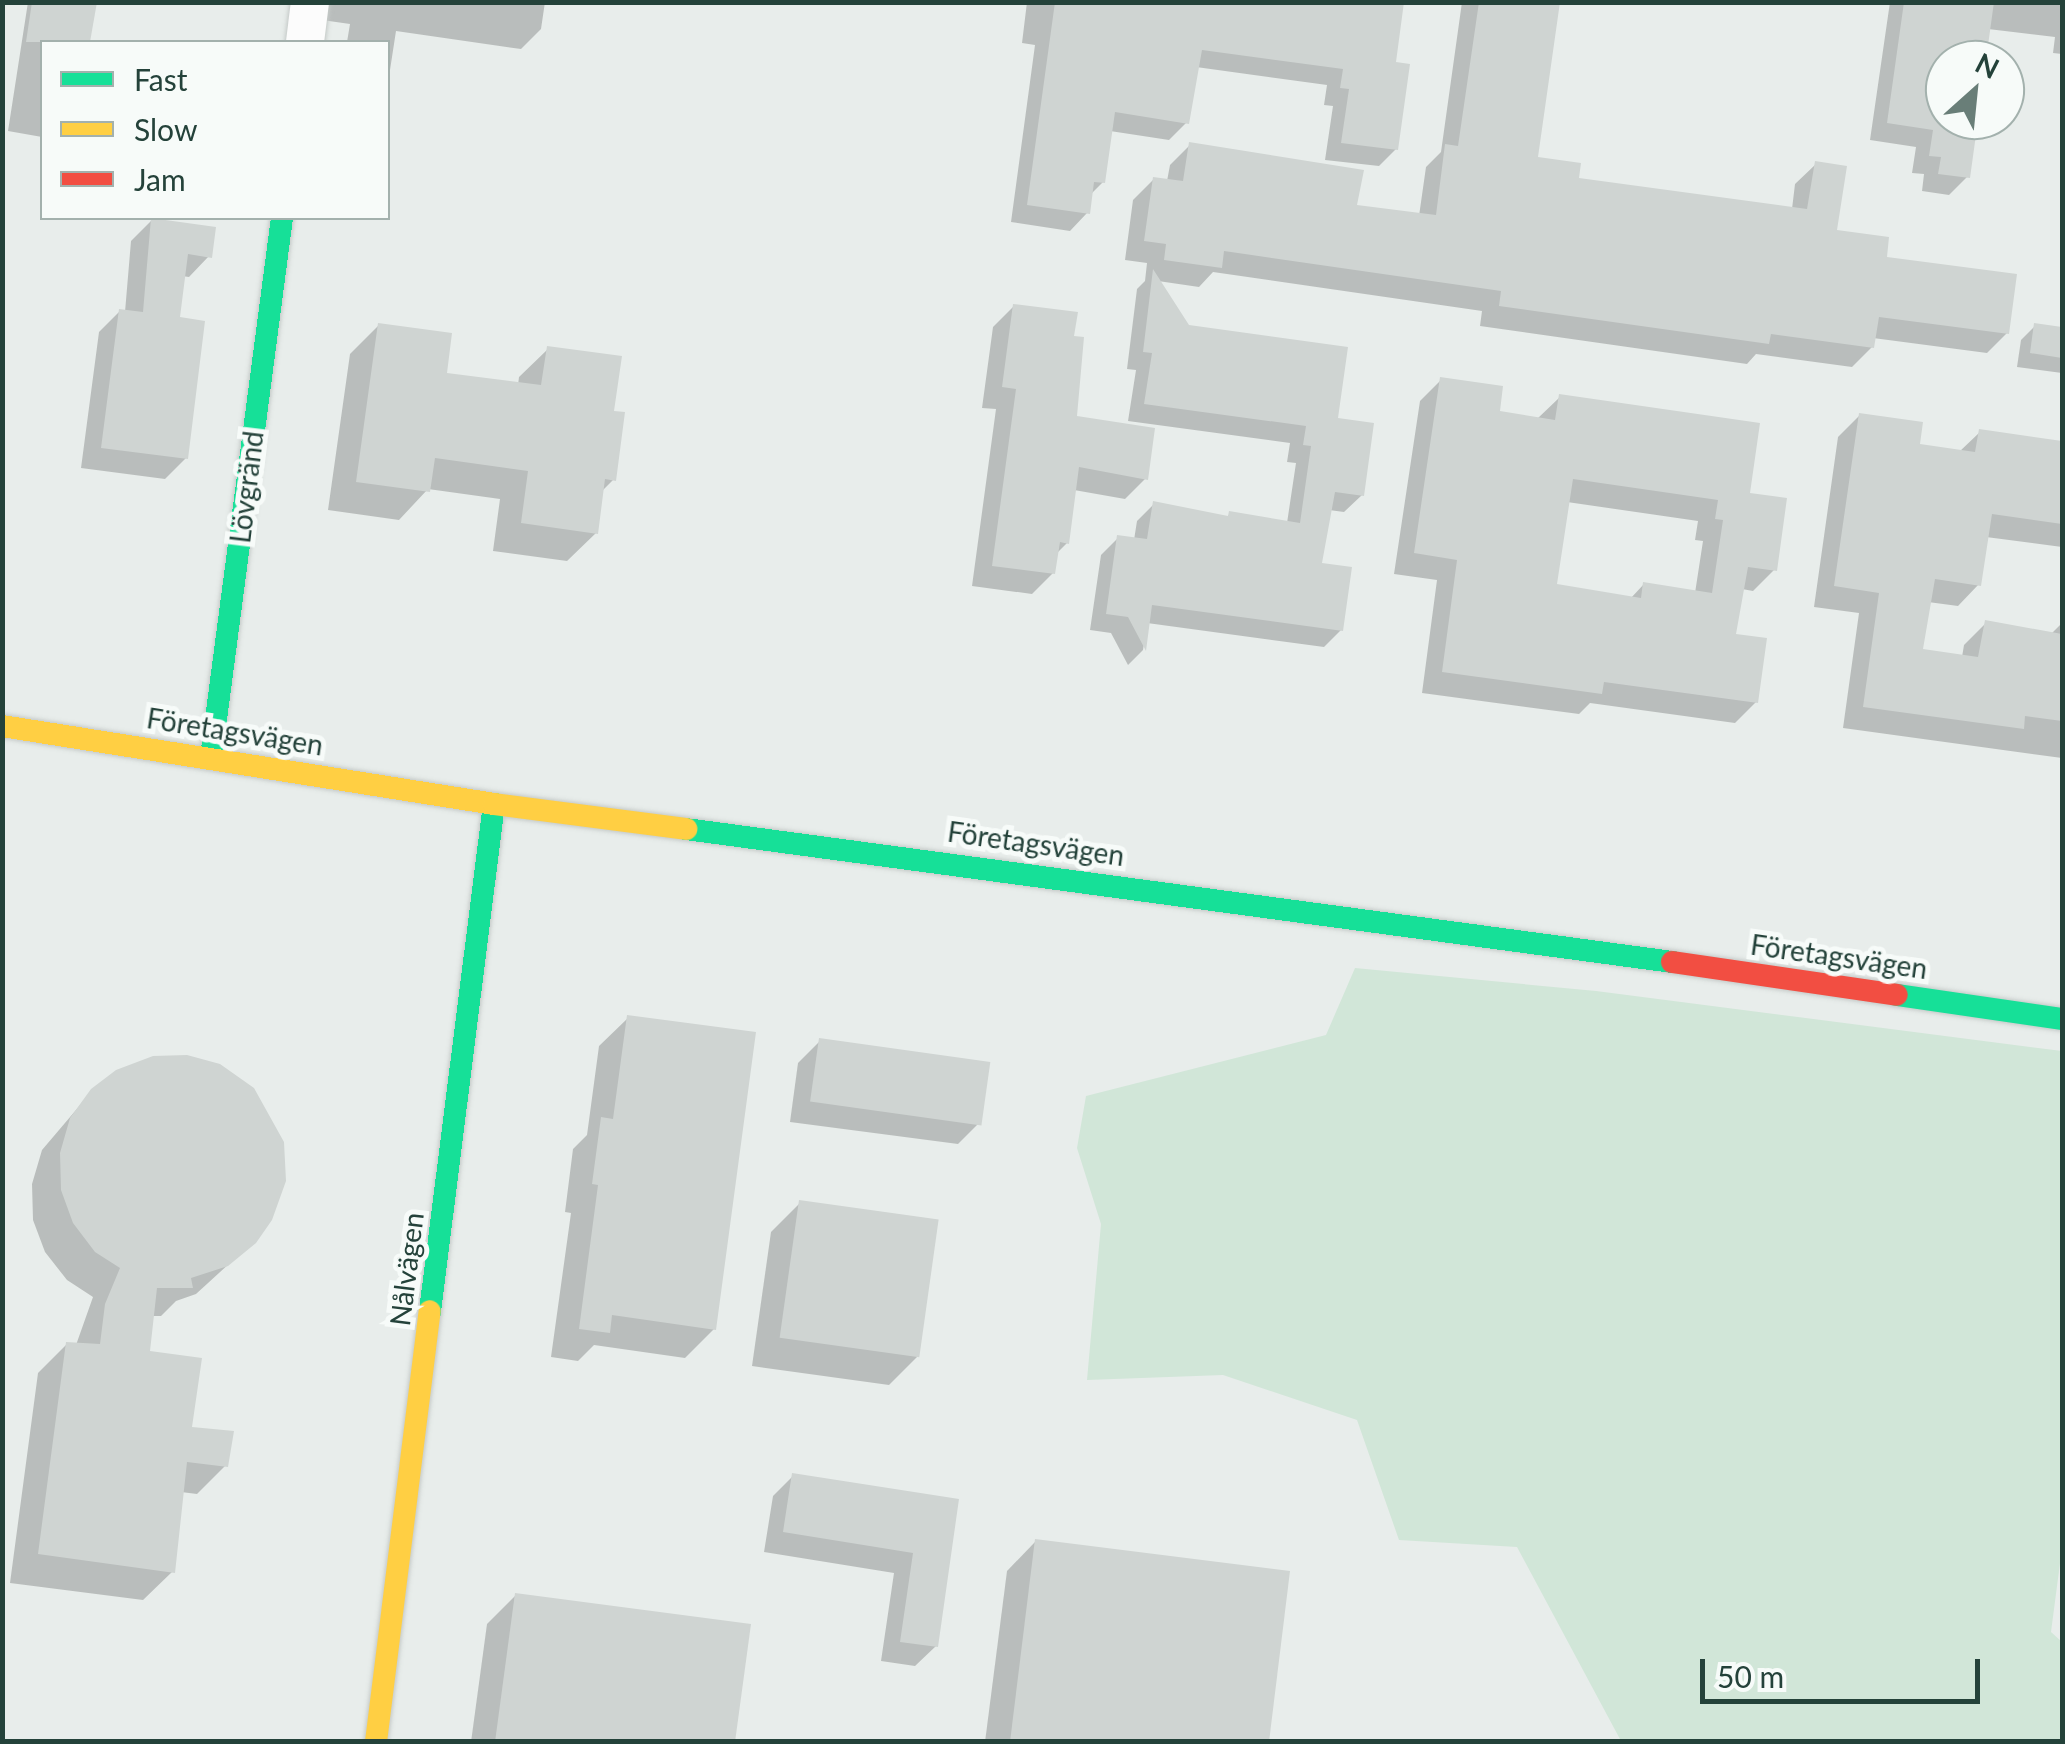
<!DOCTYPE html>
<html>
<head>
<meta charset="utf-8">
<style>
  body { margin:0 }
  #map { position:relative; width:2065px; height:1744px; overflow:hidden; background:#e8edeb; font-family:Lato,sans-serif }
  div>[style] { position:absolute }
  .green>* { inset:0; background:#d1e6d8 }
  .shadow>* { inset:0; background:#0003 }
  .building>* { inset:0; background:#cfd4d2; transform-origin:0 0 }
  .roads { filter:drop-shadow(0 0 2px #c5cac8) drop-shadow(0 0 2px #c5cac8) }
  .street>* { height:38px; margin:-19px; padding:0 19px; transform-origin:19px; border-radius:19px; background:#fcfcfc }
  .fast>* { height:22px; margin:-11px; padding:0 11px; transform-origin:11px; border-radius:11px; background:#16e098 }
  .slow>* { height:22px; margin:-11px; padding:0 11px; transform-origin:11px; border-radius:11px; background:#ffcf43 }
  .jam>* { height:22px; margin:-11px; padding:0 11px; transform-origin:11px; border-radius:11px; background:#f24e42 }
  span { translate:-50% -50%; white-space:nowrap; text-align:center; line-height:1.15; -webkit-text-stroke:10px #f7fbf9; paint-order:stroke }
  .street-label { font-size:28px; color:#24423a }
  .frame { position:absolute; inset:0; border:5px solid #24423a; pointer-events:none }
  .legend { position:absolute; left:40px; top:40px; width:350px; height:180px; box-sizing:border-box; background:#f7fbf9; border:2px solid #a3b1ad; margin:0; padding:12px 18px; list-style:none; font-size:30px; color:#24423a }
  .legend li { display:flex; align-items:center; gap:20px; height:50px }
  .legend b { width:50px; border:2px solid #a3b1ad }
  .north { position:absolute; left:1925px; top:40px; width:100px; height:100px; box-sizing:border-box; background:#f7fbf9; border:2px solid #a3b1ad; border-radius:50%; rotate:27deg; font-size:28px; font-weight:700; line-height:40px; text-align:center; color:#24423a }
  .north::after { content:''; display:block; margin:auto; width:35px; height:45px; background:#697e78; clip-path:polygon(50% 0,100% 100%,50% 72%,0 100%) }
  .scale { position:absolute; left:1700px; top:1659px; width:280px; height:45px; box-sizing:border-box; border:5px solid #24423a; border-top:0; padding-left:12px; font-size:30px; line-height:35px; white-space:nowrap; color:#24423a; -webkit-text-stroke:8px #f7fbf9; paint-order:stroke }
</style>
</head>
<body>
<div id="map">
  <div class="green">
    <i style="clip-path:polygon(1355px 968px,1596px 991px,2062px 1051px,2062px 1548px,2051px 1632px,2062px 1642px,2062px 1741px,1621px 1741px,1517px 1547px,1399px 1540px,1357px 1420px,1223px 1375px,1087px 1380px,1101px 1224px,1077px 1148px,1086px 1096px,1326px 1035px)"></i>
  </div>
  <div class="shadow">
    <i style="clip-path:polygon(28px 2px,94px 2px,88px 42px,42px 42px,42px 137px,8px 131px)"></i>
    <i style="clip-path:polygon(325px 2px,545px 2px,541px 29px,521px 49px,396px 31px,388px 83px,388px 42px,347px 42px,350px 24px,322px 20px)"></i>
    <i style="clip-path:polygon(1027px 2px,1113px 2px,1393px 64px,1396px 149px,1379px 166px,1325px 160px,1333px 106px,1324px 105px,1327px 85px,1196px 67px,1187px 122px,1169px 140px,1110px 131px,1103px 182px,1090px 195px,1087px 213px,1070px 231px,1011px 222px,1035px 45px,1022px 43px)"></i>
    <i style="clip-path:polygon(1462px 2px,1557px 2px,1536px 160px,1576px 180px,1792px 209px,1795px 184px,1816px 164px,1834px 232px,2007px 333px,1987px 353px,1873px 338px,1872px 347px,1852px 367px,1756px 354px,1747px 364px,1480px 326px,1482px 311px,1213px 272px,1199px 287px,1158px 281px,1188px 328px,1335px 421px,1362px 495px,1344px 512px,1329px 510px,1319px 565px,1341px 630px,1324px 647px,1147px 623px,1143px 650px,1128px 665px,1111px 633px,1090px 630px,1101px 555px,1118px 538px,1134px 540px,1137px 521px,1154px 504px,1226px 518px,1230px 514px,1287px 523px,1296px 463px,1287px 462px,1290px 443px,1128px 421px,1136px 370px,1127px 369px,1137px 289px,1145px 281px,1147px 263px,1125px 260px,1133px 200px,1154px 179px,1167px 181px,1170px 165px,1190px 145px,1354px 207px,1419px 216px,1426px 167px,1441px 152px)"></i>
    <i style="clip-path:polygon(1890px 2px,2062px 2px,2062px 54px,2053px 53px,2055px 37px,1988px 29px,1984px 60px,1945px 60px,1945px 120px,1975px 120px,1967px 177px,1949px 195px,1922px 191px,1924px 174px,1912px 173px,1916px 147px,1870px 140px)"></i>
    <i style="clip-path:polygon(152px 220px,209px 256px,189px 277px,182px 276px,177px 319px,186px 458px,165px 479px,81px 468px,99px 332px,120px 311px,125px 312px,131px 241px)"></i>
    <i style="clip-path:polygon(1014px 306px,1072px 338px,1075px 418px,1146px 478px,1125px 499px,1074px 490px,1067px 543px,1056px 554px,1053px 573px,1032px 594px,972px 586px,996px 409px,982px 408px,993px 327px)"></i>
    <i style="clip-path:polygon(379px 325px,444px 375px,518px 385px,519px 377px,548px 349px,611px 413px,613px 480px,601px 492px,596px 533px,567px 561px,493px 551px,500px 499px,428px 489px,399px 520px,328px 510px,350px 354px)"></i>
    <i style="clip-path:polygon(2035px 326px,2062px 329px,2062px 373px,2017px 367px,2021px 340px)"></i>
    <i style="clip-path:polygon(evenodd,1441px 380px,1497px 413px,1537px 419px,1560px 397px,1747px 496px,1774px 570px,1753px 591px,1742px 589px,1733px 636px,1756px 702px,1735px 723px,1590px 703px,1579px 714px,1422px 693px,1437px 580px,1394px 574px,1420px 401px,1441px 380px,1567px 502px,1698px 521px,1695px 540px,1703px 541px,1695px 593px,1644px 584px,1630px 599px,1554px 586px,1567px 502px)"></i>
    <i style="clip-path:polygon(1859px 416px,1917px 446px,1959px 452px,1980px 432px,2062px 444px,2062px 547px,1986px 537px,1979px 584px,1958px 606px,1928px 602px,1920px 651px,1962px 657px,1964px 645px,1986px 623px,2051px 634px,2062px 623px,2062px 758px,1843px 728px,1859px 613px,1814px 607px,1838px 437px)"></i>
    <i style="clip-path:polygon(628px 1018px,714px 1329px,685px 1358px,594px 1345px,578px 1361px,551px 1357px,571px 1213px,565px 1212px,573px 1149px,587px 1135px,599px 1046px)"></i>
    <i style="clip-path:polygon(820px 1041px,980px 1122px,958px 1144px,790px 1122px,798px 1063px)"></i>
    <i style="clip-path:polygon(93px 1090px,254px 1241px,196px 1294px,176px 1301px,161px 1316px,151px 1316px,147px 1353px,189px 1429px,226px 1465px,197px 1494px,181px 1492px,172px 1572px,143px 1600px,10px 1583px,38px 1373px,67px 1344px,76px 1345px,93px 1297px,67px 1280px,45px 1252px,33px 1220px,32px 1184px,42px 1150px)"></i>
    <i style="clip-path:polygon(800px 1203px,918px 1356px,889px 1385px,752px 1366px,771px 1232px)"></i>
    <i style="clip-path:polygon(793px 1476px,956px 1501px,936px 1646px,915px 1666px,881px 1661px,894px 1573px,764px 1552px,773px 1496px)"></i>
    <i style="clip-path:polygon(1035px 1542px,1267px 1742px,985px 1742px,1007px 1571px)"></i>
    <i style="clip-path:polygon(516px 1595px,733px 1742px,471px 1742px,487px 1624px)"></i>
  </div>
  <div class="building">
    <i style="clip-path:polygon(32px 2px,97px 2px,90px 42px,26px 42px)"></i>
    <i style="clip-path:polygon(1055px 2px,1404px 2px,1396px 62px,1410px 64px,1398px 150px,1341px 143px,1349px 89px,1340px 88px,1343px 69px,1202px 50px,1189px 124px,1115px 112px,1105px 183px,1094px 182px,1090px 214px,1027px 205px)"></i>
    <i style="clip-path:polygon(1479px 2px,1560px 2px,1538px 157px,1581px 163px,1579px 178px,1807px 209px,1815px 161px,1847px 166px,1837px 230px,1889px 237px,1887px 257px,2017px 274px,2009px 334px,1879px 317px,1874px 348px,1771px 334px,1769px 344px,1499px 306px,1501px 291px,1224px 251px,1222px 268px,1164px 260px,1166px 244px,1144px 241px,1153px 177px,1183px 181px,1189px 142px,1364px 170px,1357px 205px,1436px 215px,1445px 144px,1458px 146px)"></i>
    <i style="clip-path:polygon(1904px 2px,1994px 2px,1986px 60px,1945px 60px,1945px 120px,1978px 120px,1970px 178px,1938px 174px,1941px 157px,1929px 156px,1933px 130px,1887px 123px)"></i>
    <i style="clip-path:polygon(151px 218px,216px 227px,212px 258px,188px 254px,180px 317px,205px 321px,188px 459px,101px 448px,119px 309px,143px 312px)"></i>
    <i style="clip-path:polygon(1153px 269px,1189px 325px,1348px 347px,1338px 418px,1374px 423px,1364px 496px,1335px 492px,1322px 563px,1352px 567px,1343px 631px,1152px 605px,1146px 651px,1128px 617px,1106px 614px,1117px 535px,1147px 539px,1153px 501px,1228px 516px,1229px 511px,1300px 523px,1311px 446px,1303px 445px,1306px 426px,1144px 404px,1152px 353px,1143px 352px)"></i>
    <i style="clip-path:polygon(1013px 304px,1078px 312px,1074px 336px,1084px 337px,1077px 416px,1155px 428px,1148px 480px,1079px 467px,1069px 544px,1060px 542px,1055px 574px,992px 566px,1016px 389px,1002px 387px)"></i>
    <i style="clip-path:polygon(378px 323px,452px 333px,447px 373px,541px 385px,547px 346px,622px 356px,614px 411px,625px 412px,616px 481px,605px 479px,598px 534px,521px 523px,528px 471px,435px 458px,430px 492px,356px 482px)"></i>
    <i style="clip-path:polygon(2034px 323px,2062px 327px,2062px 358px,2030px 353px)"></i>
    <i style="clip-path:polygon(evenodd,1440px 377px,1503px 386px,1500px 411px,1555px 420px,1559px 394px,1760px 423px,1750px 493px,1787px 498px,1777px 571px,1748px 567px,1736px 634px,1767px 638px,1758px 703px,1604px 682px,1602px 694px,1442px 672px,1457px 560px,1414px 553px,1440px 377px,1573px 479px,1718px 500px,1715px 519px,1723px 520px,1712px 593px,1643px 582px,1641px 598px,1557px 584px,1573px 479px)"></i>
    <i style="clip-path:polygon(1859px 413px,1923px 422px,1920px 444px,1975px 452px,1979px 429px,2062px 441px,2062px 524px,1992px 514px,1981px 586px,1935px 579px,1923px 649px,1978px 657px,1985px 620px,2062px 634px,2062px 721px,2025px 716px,2024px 729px,1863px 707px,1879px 593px,1834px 586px)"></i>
    <i style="clip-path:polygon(627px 1015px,756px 1032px,716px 1330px,612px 1315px,610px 1333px,579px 1329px,598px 1185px,592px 1184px,601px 1117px,613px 1119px)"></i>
    <i style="left:819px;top:1038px;width:173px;height:64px;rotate:8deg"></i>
    <i style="clip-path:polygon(187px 1055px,220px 1064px,254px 1088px,284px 1142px,286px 1181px,272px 1220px,256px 1243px,228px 1266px,191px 1278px,193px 1288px,157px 1288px,150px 1351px,202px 1358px,192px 1427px,234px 1431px,228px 1467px,187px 1462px,175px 1573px,38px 1554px,66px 1342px,100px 1344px,105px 1304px,120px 1268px,95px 1252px,73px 1223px,61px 1190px,60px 1153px,70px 1118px,91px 1089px,116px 1070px,153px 1056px)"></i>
    <i style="left:799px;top:1200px;width:141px;height:139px;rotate:8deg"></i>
    <i style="clip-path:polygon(792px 1473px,959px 1499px,938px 1647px,900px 1642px,913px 1553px,783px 1532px)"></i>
    <i style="clip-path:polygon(1035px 1539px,1290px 1571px,1269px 1742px,1010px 1742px)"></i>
    <i style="clip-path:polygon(515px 1593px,751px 1624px,735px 1742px,495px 1742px)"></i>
  </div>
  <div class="roads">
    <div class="street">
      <i style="left:305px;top:42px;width:40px;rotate:-82.9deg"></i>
    </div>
    <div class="fast">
      <i style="left:211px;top:757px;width:544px;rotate:-82.5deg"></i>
      <i style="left:686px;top:829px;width:995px;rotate:7.68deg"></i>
      <i style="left:1897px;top:995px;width:167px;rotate:8.3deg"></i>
      <i style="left:430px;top:1311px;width:511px;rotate:-82.81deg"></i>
    </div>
    <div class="slow">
      <i style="left:2px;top:726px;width:498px;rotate:9deg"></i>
      <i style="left:494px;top:804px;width:194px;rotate:7.4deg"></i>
      <i style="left:376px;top:1742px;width:434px;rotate:-82.9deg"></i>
    </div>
    <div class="jam">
      <i style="left:1672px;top:962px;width:227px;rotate:8.3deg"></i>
    </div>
  </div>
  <div class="street-label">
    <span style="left:246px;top:487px;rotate:-83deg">Lövgränd</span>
    <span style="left:235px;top:731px;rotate:9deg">Företagsvägen</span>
    <span style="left:1036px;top:843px;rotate:8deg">Företagsvägen</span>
    <span style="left:1839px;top:956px;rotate:8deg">Företagsvägen</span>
    <span style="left:406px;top:1269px;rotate:-83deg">Nålvägen</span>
  </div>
  <div class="frame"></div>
  <ul class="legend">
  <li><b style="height:12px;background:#16e098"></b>Fast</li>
  <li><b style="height:12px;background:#ffcf43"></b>Slow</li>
  <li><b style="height:12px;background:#f24e42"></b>Jam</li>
  </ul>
  <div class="north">N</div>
  <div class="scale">50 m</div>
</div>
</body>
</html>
